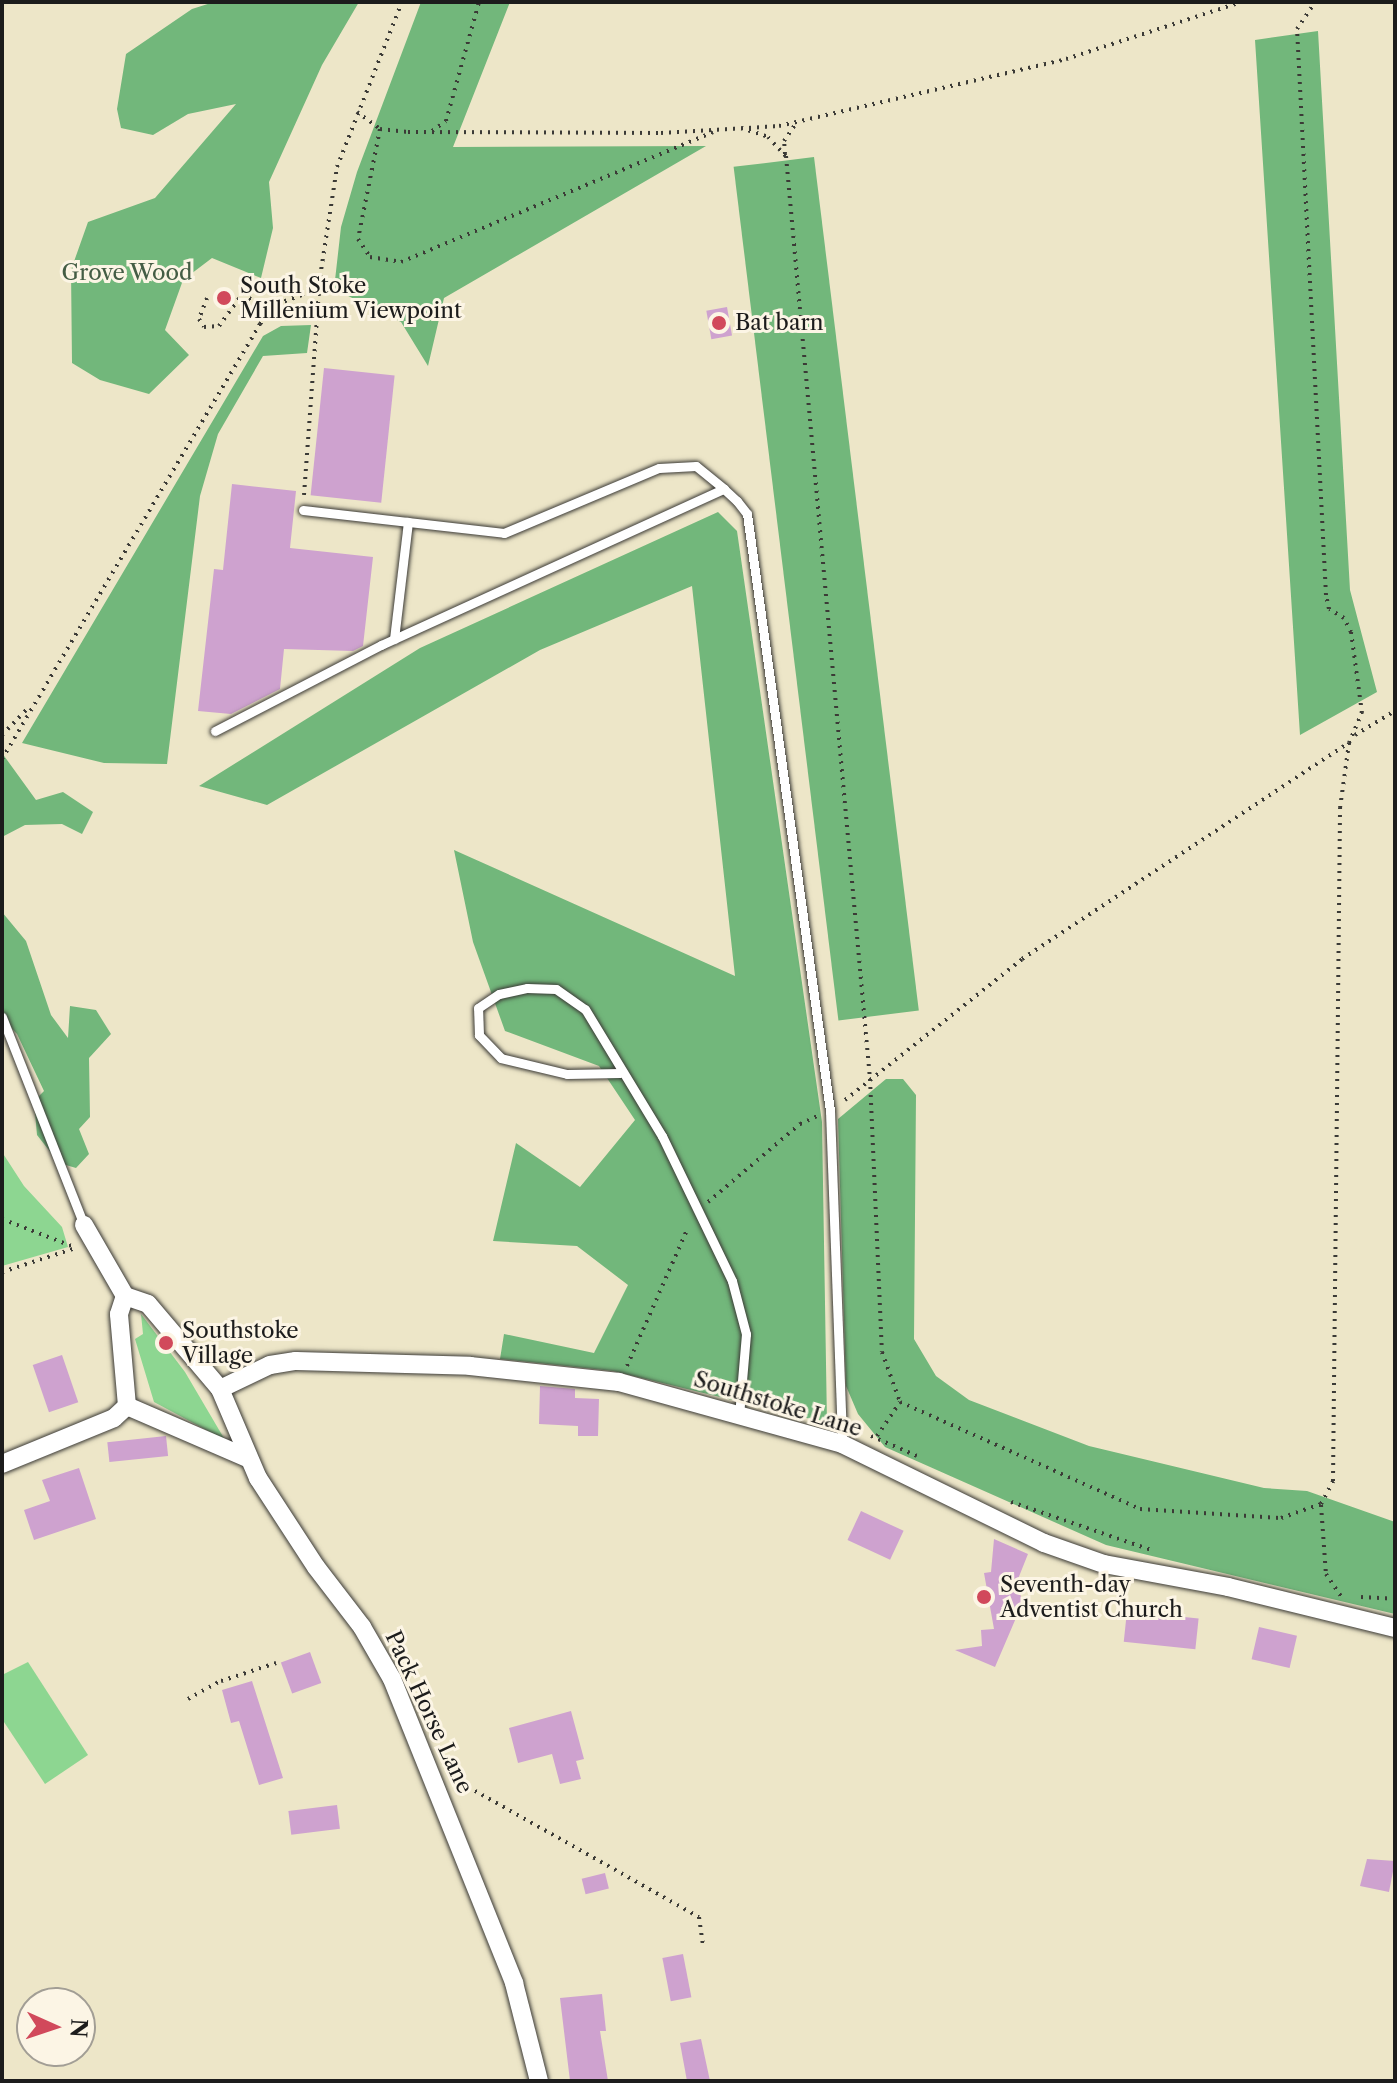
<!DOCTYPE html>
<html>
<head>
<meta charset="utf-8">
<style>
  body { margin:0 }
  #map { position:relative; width:1397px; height:2083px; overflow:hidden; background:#ede6c8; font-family:"Libre Caslon Text",serif }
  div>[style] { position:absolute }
  .green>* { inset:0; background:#8dd691 }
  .forest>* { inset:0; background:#72b77b; transform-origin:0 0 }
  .building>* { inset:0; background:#cea2cf; transform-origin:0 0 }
  .path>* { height:4px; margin-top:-2px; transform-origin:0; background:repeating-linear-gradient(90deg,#3b3a36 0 2px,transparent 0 8px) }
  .roads { filter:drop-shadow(0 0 2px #3b3a36) drop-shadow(0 0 2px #3b3a36) }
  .lane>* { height:9px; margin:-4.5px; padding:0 4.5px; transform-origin:4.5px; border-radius:4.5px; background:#fff }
  .street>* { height:18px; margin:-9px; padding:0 9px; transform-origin:9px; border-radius:9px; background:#fff }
  .dots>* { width:22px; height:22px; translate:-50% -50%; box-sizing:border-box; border:4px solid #fcf5e5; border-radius:50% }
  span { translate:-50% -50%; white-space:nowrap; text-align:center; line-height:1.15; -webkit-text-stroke:6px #fcf5e5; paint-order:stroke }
  .park-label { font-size:22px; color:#445d45 }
  .poi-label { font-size:22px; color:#1c1c1c }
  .left { translate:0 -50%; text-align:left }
  .street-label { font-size:22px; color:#1c1c1c }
  .frame { position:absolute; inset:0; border:4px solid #1c1c1c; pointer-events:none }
  .north { position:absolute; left:16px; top:1987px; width:80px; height:80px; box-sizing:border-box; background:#fcf5e5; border:2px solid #a29e95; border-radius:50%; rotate:93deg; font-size:22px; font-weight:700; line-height:32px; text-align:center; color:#1c1c1c }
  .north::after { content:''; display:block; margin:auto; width:28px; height:36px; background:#d1495b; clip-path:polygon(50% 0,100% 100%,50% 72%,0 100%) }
</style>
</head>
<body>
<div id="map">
  <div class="green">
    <i style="clip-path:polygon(2px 1152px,24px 1186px,62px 1227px,68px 1247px,2px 1266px)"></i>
    <i style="clip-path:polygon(141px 1314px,185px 1372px,225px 1440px,154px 1402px,135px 1339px,143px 1334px)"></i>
    <i style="clip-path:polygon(28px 1662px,88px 1755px,45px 1784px,2px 1719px,2px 1675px)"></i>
  </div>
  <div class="forest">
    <i style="clip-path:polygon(214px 2px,359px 2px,322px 65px,269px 182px,273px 228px,261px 278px,212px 258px,183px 280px,165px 330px,189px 355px,149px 394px,100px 380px,72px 363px,71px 270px,88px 222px,155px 198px,236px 104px,188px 114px,153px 135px,121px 128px,117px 109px,126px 54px,192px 9px)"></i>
    <i style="clip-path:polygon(421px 2px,510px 2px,453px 147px,706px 146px,444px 298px,428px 366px,401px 322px,334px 289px,341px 227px,357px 172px)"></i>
    <i style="clip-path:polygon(1318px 31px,1350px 590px,1377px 692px,1300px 735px,1255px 40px)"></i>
    <i style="left:814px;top:157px;width:860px;height:81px;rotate:83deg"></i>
    <i style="clip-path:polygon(311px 325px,307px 353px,263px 356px,218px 434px,200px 496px,167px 764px,104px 763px,22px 743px,263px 336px,281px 326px)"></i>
    <i style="clip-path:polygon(718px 512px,737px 531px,822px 1122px,827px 1423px,613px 1371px,500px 1359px,504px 1334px,594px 1353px,628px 1285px,577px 1246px,493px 1241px,516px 1143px,580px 1187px,635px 1120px,599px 1066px,505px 1031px,473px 942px,454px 850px,735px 976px,692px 586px,540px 650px,267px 805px,199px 786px,420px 648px)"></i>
    <i style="clip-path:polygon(2px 753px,36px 800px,63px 792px,93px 812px,82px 834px,62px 824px,25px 825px,2px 837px)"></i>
    <i style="clip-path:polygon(2px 912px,26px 941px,51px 1015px,68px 1038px,70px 1006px,96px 1010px,111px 1034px,89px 1058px,90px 1117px,79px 1129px,89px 1154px,76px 1168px,59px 1163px,37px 1135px,34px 1101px,44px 1091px,17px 1034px,2px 1018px)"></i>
    <i style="clip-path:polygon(886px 1079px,903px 1079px,916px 1095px,914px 1339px,936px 1376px,969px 1400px,1089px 1446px,1264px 1488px,1307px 1491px,1395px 1522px,1395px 1614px,1106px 1545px,885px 1447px,858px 1414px,846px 1386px,838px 1119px)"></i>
  </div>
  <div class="building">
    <i style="left:727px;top:307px;width:29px;height:21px;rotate:80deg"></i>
    <i style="left:324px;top:368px;width:71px;height:128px;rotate:6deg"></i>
    <i style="clip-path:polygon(232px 484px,296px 491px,290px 548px,373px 557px,363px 646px,353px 651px,284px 649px,280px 689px,231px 714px,198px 711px,214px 569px,223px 570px)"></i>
    <i style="left:62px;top:1355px;width:50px;height:31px;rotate:71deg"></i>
    <i style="clip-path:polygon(540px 1386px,575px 1389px,575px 1398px,599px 1399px,598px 1436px,578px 1436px,578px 1426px,539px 1424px)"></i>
    <i style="left:166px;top:1436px;width:20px;height:59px;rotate:84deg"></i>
    <i style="clip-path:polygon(79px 1468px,96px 1519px,34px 1540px,24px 1510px,50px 1501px,42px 1480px)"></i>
    <i style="left:861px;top:1511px;width:47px;height:32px;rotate:25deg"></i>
    <i style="clip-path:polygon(994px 1539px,1028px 1554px,1018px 1579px,1022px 1604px,995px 1667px,955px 1650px,982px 1646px,981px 1630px,994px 1629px,984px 1573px,991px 1572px)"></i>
    <i style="left:1127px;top:1611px;width:72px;height:31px;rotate:6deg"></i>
    <i style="left:1259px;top:1627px;width:39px;height:33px;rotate:13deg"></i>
    <i style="left:310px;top:1652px;width:33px;height:31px;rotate:70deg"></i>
    <i style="clip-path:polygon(252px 1681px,283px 1778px,259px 1785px,239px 1721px,231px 1723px,222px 1690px)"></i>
    <i style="clip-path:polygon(571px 1711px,584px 1759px,576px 1761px,581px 1779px,560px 1784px,552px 1754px,518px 1763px,509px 1728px)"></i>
    <i style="left:337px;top:1805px;width:24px;height:49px;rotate:83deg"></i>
    <i style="clip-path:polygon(1367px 1859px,1395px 1861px,1389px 1892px,1360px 1886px)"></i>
    <i style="left:605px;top:1873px;width:16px;height:24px;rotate:76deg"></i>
    <i style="left:683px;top:1954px;width:44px;height:21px;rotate:79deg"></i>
    <i style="clip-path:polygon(602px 1994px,606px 2031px,600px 2031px,608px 2081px,570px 2081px,560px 1998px)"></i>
    <i style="clip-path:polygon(701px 2039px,710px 2081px,687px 2081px,680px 2043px)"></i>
  </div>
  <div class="path">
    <i style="left:357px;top:112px;width:29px;rotate:36deg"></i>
    <i style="left:380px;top:129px;width:28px;rotate:6deg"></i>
    <i style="left:408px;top:132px;width:253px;rotate:0.2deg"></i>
    <i style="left:661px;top:133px;width:118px;rotate:-3.4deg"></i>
    <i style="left:779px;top:126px;width:295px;rotate:-13.1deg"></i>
    <i style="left:1066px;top:59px;width:184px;rotate:-18deg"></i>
    <i style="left:741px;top:128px;width:28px;rotate:18deg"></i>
    <i style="left:768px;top:137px;width:26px;rotate:47deg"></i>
    <i style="left:786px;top:156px;width:927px;rotate:84.8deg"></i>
    <i style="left:870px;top:1079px;width:273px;rotate:87.5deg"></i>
    <i style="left:882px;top:1352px;width:53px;rotate:70.2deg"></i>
    <i style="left:900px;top:1402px;width:263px;rotate:24deg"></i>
    <i style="left:1140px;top:1509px;width:141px;rotate:3.7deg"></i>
    <i style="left:1281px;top:1518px;width:42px;rotate:-19.3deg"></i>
    <i style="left:1321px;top:1504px;width:26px;rotate:-62deg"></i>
    <i style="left:1333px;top:1481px;width:673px;rotate:-89.4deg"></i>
    <i style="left:1340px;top:808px;width:66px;rotate:-82.1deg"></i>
    <i style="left:1349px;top:743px;width:33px;rotate:-67deg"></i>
    <i style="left:1362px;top:713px;width:82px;rotate:-97.7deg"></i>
    <i style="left:1351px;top:632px;width:16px;rotate:-117deg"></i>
    <i style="left:1344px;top:618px;width:17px;rotate:-149deg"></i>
    <i style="left:1329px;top:609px;width:14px;rotate:-102deg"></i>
    <i style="left:1326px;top:595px;width:567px;rotate:-92.93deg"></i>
    <i style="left:1297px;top:29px;width:32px;rotate:-56deg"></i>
    <i style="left:380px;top:129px;width:112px;rotate:101.3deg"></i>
    <i style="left:358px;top:239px;width:22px;rotate:56deg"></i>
    <i style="left:370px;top:257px;width:31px;rotate:9deg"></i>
    <i style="left:401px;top:262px;width:338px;rotate:-22.6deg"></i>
    <i style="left:432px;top:131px;width:17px;rotate:-36deg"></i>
    <i style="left:446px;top:121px;width:123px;rotate:-74.5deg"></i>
    <i style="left:785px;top:154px;width:13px;rotate:-94deg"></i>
    <i style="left:784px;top:141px;width:22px;rotate:-56deg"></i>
    <i style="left:207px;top:298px;width:22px;rotate:111deg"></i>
    <i style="left:199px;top:319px;width:9px;rotate:58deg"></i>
    <i style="left:204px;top:327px;width:15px;rotate:-4deg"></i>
    <i style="left:219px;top:326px;width:41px;rotate:-54deg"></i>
    <i style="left:243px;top:293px;width:32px;rotate:39deg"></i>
    <i style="left:304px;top:495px;width:219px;rotate:-85.8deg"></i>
    <i style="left:320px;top:277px;width:111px;rotate:-81.2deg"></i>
    <i style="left:337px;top:167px;width:177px;rotate:-68.5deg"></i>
    <i style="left:2px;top:735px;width:37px;rotate:-46deg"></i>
    <i style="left:1355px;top:735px;width:47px;rotate:-31deg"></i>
    <i style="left:2px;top:759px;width:506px;rotate:-59.33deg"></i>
    <i style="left:260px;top:324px;width:26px;rotate:-50deg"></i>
    <i style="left:277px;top:304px;width:27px;rotate:-20deg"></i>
    <i style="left:302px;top:295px;width:25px;rotate:-45deg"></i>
    <i style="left:845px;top:1100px;width:226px;rotate:-38.5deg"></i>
    <i style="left:1022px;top:959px;width:393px;rotate:-33.5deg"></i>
    <i style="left:708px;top:1202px;width:121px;rotate:-40.3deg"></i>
    <i style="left:800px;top:1124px;width:19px;rotate:-25deg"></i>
    <i style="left:2px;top:1219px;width:77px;rotate:21.3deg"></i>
    <i style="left:2px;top:1272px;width:78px;rotate:-18deg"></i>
    <i style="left:627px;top:1366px;width:151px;rotate:-66.2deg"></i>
    <i style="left:871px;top:1436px;width:50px;rotate:23.5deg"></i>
    <i style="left:877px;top:1436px;width:41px;rotate:-55.9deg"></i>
    <i style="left:1011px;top:1502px;width:151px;rotate:18.9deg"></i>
    <i style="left:1321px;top:1505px;width:69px;rotate:85.9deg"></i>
    <i style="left:1326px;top:1574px;width:27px;rotate:56deg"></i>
    <i style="left:1361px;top:1597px;width:34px;rotate:3deg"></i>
    <i style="left:188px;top:1699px;width:38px;rotate:-29deg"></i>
    <i style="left:221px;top:1681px;width:58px;rotate:-18.1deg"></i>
    <i style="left:454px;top:1779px;width:281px;rotate:29.4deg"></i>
    <i style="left:699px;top:1917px;width:27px;rotate:82deg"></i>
  </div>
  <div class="roads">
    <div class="lane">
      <i style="left:303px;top:510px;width:202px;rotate:6.5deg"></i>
      <i style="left:504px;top:533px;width:168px;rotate:-22.8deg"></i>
      <i style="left:659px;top:468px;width:37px;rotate:-3deg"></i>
      <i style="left:696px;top:466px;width:36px;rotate:39deg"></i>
      <i style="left:394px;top:639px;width:118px;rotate:-83.2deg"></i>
      <i style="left:215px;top:731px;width:187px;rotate:-27.4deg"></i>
      <i style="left:381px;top:645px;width:377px;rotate:-24.5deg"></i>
      <i style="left:724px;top:489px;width:18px;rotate:43deg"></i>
      <i style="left:737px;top:501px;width:16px;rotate:52deg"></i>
      <i style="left:747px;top:514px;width:603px;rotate:82.08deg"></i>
      <i style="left:830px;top:1111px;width:333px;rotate:87.9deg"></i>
      <i style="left:2px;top:1017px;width:224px;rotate:68.5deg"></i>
      <i style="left:620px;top:1073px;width:53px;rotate:178.9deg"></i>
      <i style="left:567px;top:1074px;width:68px;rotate:-166.4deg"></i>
      <i style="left:501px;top:1058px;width:32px;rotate:-134deg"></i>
      <i style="left:479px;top:1035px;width:27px;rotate:-92deg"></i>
      <i style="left:478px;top:1008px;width:25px;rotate:-34deg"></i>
      <i style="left:499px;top:994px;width:29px;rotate:-12deg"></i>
      <i style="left:527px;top:988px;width:29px;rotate:2deg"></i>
      <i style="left:556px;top:989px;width:35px;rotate:35deg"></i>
      <i style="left:585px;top:1009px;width:149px;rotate:58.8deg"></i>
      <i style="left:662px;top:1136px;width:161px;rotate:64.2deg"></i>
      <i style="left:732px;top:1281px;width:55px;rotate:75.2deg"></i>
      <i style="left:746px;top:1334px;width:81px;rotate:94.9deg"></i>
    </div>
    <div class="street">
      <i style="left:84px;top:1225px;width:82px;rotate:60deg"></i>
      <i style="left:125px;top:1296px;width:24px;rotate:19deg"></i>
      <i style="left:148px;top:1304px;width:111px;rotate:49.7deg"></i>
      <i style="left:220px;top:1389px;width:97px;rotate:66.9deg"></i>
      <i style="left:258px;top:1478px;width:106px;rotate:56.9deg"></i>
      <i style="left:316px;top:1567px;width:76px;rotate:52.5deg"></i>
      <i style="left:362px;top:1627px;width:60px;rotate:60deg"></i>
      <i style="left:392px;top:1679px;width:328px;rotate:68.1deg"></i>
      <i style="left:514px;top:1983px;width:101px;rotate:75.7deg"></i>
      <i style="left:220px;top:1389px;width:55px;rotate:-25.6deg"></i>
      <i style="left:270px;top:1365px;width:26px;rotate:-9deg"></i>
      <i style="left:296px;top:1361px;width:174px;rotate:1.6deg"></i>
      <i style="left:470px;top:1366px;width:150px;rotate:6.1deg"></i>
      <i style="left:619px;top:1382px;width:231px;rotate:15.5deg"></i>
      <i style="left:842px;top:1444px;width:225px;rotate:26.1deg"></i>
      <i style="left:1044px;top:1543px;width:64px;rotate:19.3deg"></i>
      <i style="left:1104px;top:1564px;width:126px;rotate:10.5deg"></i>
      <i style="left:1228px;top:1587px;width:172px;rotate:13.8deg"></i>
      <i style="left:127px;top:1406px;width:131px;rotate:23.4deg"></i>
      <i style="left:2px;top:1464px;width:121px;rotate:-22.3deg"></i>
      <i style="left:114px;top:1418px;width:18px;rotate:-43deg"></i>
      <i style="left:127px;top:1406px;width:92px;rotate:-95deg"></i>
      <i style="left:119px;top:1314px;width:19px;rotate:-72deg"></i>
    </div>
  </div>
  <div class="dots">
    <i style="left:224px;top:298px;background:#d1495b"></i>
    <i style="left:719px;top:323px;background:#d1495b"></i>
    <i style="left:166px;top:1343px;background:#d1495b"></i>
    <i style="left:984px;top:1597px;background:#d1495b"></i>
  </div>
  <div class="park-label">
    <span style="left:127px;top:273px">Grove Wood</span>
  </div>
  <div class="poi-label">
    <span class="left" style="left:240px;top:298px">South Stoke<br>Millenium Viewpoint</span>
    <span class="left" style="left:735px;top:323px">Bat barn</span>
    <span class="left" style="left:182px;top:1343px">Southstoke<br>Village</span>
    <span class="left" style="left:1000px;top:1597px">Seventh-day<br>Adventist Church</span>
  </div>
  <div class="street-label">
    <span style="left:778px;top:1404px;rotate:17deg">Southstoke Lane</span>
    <span style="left:429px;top:1712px;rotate:65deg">Pack Horse Lane</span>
  </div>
  <div class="frame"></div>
  <div class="north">N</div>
</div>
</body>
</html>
